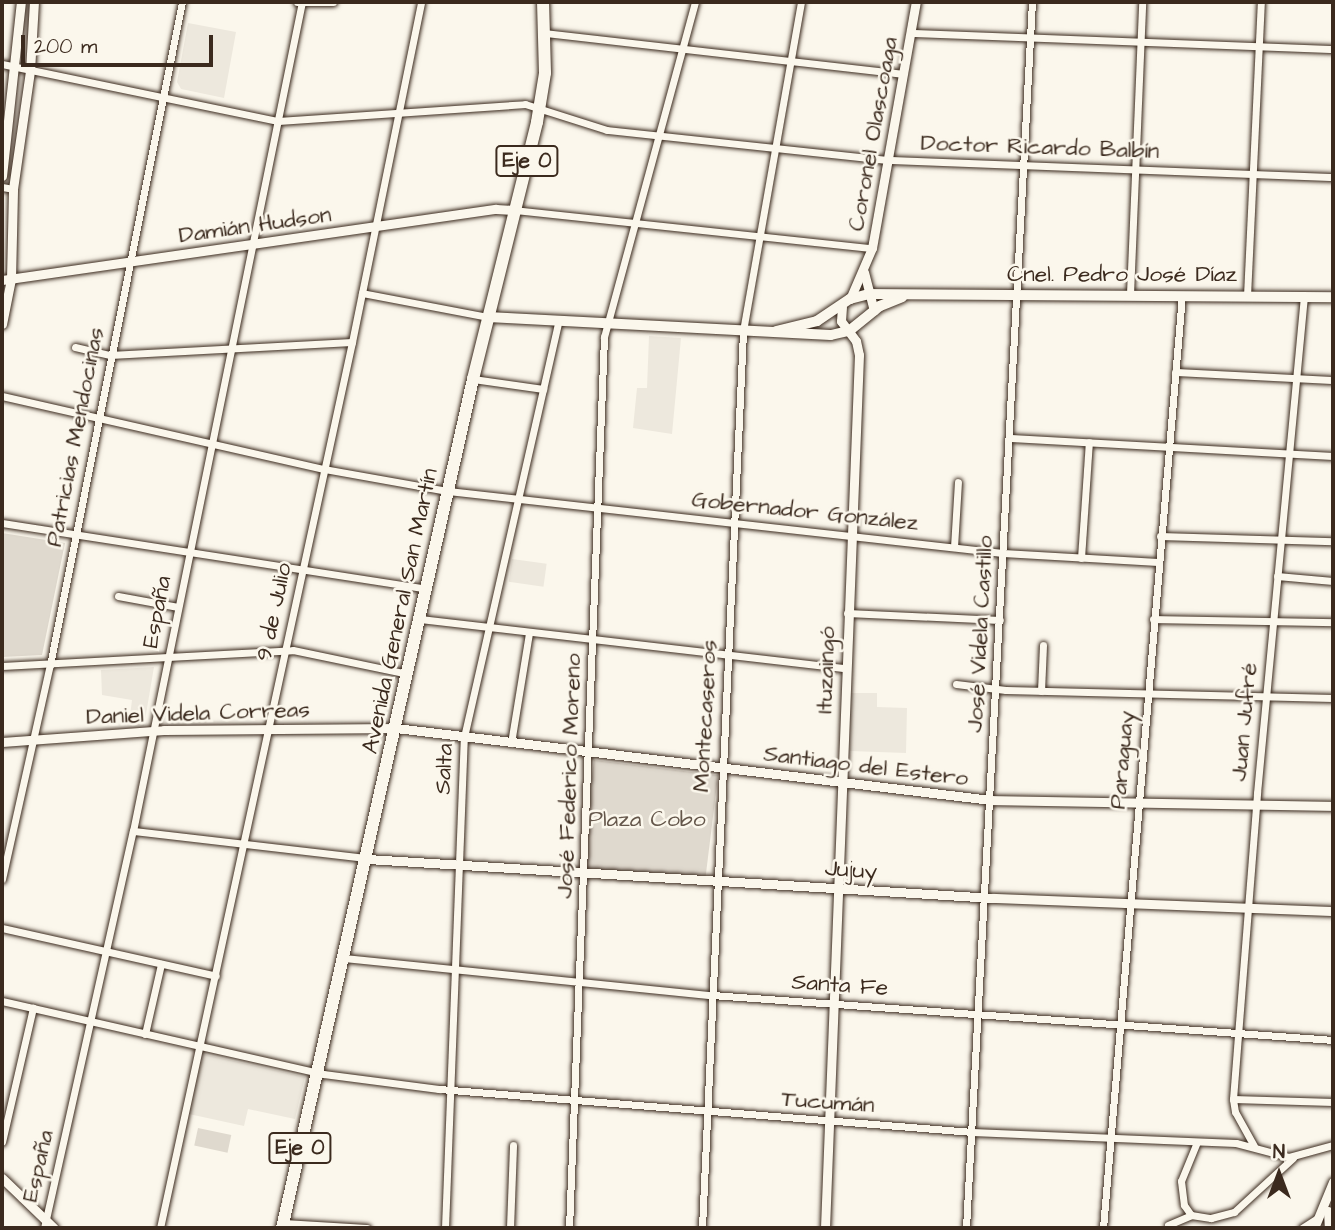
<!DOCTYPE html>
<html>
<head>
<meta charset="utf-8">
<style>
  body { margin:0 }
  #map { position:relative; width:1335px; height:1230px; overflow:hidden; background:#fbf7ec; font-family:"Architects Daughter",sans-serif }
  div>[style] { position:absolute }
  .built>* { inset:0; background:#ede8dd; transform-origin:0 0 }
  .green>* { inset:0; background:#dfd9ce; transform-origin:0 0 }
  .roads { filter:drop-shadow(0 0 2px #3b2a1e) drop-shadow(0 0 2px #3b2a1e) }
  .minor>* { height:7px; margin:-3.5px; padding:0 3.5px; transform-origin:3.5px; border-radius:3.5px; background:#fbf7ec }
  .tertiary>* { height:9px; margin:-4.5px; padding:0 4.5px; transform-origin:4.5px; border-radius:4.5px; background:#fbf7ec }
  .secondary>* { height:10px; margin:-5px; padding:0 5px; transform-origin:5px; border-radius:5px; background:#fbf7ec }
  .primary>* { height:12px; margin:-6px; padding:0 6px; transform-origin:6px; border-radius:6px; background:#fbf7ec }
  span { translate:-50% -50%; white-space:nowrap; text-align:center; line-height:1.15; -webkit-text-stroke:5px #fbf7ec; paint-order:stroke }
  .shield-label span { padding:2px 5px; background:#fbf7ec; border:2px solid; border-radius:5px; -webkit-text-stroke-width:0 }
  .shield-label { font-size:21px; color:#3b2a1e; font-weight:700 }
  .street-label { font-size:23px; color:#3b2a1e }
  .park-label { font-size:23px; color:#64564a }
  .frame { position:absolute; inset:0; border:4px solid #3b2a1e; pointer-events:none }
  .north { position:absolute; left:1244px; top:1139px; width:70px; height:70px; -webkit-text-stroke:5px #fbf7ec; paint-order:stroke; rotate:0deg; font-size:19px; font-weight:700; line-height:28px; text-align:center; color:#3b2a1e }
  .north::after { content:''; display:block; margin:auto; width:24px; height:32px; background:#3b2a1e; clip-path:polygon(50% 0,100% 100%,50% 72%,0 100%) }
  .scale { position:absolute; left:21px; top:35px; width:192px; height:32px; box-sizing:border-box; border:4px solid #3b2a1e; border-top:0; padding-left:9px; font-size:21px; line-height:24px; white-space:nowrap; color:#3b2a1e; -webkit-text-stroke:5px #fbf7ec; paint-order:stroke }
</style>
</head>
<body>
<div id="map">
  <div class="built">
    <i style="clip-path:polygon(188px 23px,236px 32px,224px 98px,181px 89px,177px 82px)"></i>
    <i style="clip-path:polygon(649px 336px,681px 338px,672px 434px,633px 428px,637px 388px,647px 388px)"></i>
    <i style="left:512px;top:559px;width:35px;height:23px;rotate:8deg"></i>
    <i style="clip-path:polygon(154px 667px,144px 726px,129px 724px,132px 700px,102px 695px,101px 670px)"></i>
    <i style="clip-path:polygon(851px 693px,877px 693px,877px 707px,907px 708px,906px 753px,850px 751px)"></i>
    <i style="clip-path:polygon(202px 1054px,305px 1077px,295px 1119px,248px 1109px,244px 1126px,189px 1114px)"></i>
  </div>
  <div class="green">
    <i style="clip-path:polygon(2px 533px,65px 543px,42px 655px,2px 657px)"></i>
    <i style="left:594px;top:760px;width:125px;height:108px;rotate:7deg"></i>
    <i style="left:198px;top:1128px;width:34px;height:18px;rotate:12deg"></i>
  </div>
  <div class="roads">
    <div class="minor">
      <i style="left:297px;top:2px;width:36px"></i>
      <i style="left:545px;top:33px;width:360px;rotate:6.5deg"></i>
      <i style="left:911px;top:33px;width:422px;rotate:2.2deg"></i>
      <i style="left:2px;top:64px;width:282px;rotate:11.7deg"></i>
      <i style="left:278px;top:121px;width:248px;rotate:-3.9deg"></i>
      <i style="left:525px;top:104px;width:86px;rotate:17.6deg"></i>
      <i style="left:607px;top:130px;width:283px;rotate:6.1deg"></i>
      <i style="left:888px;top:160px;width:445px;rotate:2.2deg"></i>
      <i style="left:2px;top:187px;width:11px;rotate:10deg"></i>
      <i style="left:514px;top:210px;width:360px;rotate:6.1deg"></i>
      <i style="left:362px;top:293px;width:128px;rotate:10.8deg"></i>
      <i style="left:1130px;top:294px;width:292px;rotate:-87.6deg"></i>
      <i style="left:1247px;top:296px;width:294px;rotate:-87.3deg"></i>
      <i style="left:75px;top:347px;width:36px;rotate:13deg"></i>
      <i style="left:110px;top:355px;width:242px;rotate:-3.1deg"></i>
      <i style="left:1175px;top:372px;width:158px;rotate:2.9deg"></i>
      <i style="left:473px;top:379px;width:71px;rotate:8.1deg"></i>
      <i style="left:2px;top:396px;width:330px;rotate:12.8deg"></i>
      <i style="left:324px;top:469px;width:126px;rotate:10.1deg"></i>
      <i style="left:448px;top:491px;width:558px;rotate:6.37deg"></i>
      <i style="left:1003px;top:553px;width:155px;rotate:3.3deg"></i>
      <i style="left:1010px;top:438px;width:324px;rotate:3.2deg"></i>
      <i style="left:2px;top:523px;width:429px;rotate:8.8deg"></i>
      <i style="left:1160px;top:536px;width:173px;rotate:1.7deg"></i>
      <i style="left:954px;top:547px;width:65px;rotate:-86.5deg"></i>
      <i style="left:1081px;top:558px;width:116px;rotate:-86.1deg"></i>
      <i style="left:1277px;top:576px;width:56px;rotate:5.1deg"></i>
      <i style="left:118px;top:596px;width:61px;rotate:10.4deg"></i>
      <i style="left:847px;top:613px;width:153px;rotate:2.6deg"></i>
      <i style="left:420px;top:619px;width:428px;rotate:6.6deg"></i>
      <i style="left:1153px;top:619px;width:180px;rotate:1deg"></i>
      <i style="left:2px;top:666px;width:291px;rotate:-3.1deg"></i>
      <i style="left:293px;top:650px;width:117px;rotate:11.8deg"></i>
      <i style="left:956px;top:684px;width:50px;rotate:6.8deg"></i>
      <i style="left:1006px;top:690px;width:327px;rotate:1.4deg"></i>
      <i style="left:1041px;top:691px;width:46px;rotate:-87.5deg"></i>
      <i style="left:511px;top:743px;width:111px;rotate:-80.7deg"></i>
      <i style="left:133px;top:831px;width:235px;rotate:6.6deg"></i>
      <i style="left:2px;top:879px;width:219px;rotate:-77.4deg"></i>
      <i style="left:50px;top:665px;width:676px;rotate:-78.74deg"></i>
      <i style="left:2px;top:928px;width:219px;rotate:12.6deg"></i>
      <i style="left:345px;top:958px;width:369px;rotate:5.8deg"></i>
      <i style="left:712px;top:995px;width:623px;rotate:4.14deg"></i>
      <i style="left:2px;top:1001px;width:329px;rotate:12.8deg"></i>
      <i style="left:323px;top:1074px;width:117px;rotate:7.4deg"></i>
      <i style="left:439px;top:1089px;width:535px;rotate:4.61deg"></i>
      <i style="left:972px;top:1132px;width:264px;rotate:2.4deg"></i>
      <i style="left:1236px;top:1143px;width:55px;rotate:14.8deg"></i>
      <i style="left:1289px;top:1157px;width:46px;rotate:-15.3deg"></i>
      <i style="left:145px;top:1034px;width:72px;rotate:-77.1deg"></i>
      <i style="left:1233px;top:1099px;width:100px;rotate:1.7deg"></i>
      <i style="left:2px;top:1142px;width:138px;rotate:-77deg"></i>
      <i style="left:1197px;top:1142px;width:42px;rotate:112.3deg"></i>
      <i style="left:1181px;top:1181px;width:24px;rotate:83deg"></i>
      <i style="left:1184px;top:1205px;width:12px;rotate:55deg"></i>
      <i style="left:1191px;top:1215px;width:20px;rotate:9deg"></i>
      <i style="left:1211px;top:1218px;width:24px;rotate:-15deg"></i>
      <i style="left:1234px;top:1212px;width:80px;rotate:-42.5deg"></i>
      <i style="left:1254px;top:1146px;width:39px;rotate:-119deg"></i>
      <i style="left:1235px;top:1112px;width:13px;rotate:-99deg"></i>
      <i style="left:1233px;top:1099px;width:307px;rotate:-85.5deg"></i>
      <i style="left:1257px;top:793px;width:498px;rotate:-84.6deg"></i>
      <i style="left:283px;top:1223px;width:84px;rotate:3.4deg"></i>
      <i style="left:1168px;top:1225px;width:25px;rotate:-23deg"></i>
      <i style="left:44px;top:1228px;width:407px;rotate:-77.4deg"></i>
      <i style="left:133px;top:831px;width:846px;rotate:-78.48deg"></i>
      <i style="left:160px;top:1228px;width:907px;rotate:-77.77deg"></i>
      <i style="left:352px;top:342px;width:347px;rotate:-78.5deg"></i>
      <i style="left:445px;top:1228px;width:491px;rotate:-87.8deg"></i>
      <i style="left:464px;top:737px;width:426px;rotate:-77.2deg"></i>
      <i style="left:510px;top:1228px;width:83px;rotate:-87.9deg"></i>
      <i style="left:569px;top:1228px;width:892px;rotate:-87.75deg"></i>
      <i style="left:604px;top:337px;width:347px;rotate:-74.8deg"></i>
      <i style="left:702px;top:1228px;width:898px;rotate:-87.38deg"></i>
      <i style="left:743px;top:331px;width:334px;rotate:-80deg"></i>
      <i style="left:966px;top:1228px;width:1228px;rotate:-86.92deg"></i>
      <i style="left:1103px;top:1228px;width:936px;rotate:-85.16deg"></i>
      <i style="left:1302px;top:1228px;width:20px;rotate:-33deg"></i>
    </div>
    <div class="tertiary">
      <i style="left:2px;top:176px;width:175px;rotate:-83.8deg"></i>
      <i style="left:864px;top:272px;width:40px;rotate:75.6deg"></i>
      <i style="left:2px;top:280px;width:499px;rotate:-8.2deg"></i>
      <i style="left:496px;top:209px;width:18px;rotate:3deg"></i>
      <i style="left:850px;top:299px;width:56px;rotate:-66.7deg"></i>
      <i style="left:872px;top:248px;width:250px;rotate:-79.9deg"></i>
      <i style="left:2px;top:324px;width:46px;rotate:-78.7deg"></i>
      <i style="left:11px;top:279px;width:90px;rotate:-88.7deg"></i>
      <i style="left:13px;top:189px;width:119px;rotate:-81.8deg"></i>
      <i style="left:30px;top:71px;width:69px;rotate:-86.7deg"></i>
      <i style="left:2px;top:742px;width:162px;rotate:-4.2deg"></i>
      <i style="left:164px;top:730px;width:232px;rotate:-0.5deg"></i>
      <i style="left:396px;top:728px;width:599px;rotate:6.9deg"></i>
      <i style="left:991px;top:800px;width:342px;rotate:1deg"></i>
      <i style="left:367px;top:859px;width:628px;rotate:3.56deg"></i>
      <i style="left:994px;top:898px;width:339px;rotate:2.2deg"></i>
      <i style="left:2px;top:1178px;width:72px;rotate:43.9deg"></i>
      <i style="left:1328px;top:1211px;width:17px;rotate:87deg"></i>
      <i style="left:825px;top:1228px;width:874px;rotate:-87.77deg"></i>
      <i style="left:859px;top:355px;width:14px;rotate:-102deg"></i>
      <i style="left:856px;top:341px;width:25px;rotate:-127deg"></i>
      <i style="left:841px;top:321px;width:14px;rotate:-86deg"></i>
      <i style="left:1314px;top:1228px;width:50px;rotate:-67.6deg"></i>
    </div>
    <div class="secondary">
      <i style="left:488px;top:317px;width:343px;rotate:3deg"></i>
      <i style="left:831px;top:335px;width:18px;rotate:-13deg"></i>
      <i style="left:849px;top:331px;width:40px;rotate:-39deg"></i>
      <i style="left:880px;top:306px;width:24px;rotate:-22deg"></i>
      <i style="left:776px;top:331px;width:42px;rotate:-13.7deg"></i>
      <i style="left:817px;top:321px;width:40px;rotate:-34deg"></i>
      <i style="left:850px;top:299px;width:20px;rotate:-15deg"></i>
      <i style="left:869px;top:294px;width:464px;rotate:0.4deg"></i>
    </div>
    <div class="primary">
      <i style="left:282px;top:1228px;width:870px;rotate:-77.32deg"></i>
      <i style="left:473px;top:379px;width:265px;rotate:-76deg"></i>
      <i style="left:537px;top:122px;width:50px;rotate:-80.7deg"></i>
      <i style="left:545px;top:73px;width:71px;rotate:-91.6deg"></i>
    </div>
  </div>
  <div class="shield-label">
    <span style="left:527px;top:161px">Eje 0</span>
    <span style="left:300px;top:1148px">Eje 0</span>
  </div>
  <div class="street-label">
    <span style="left:873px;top:134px;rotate:-80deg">Coronel Olascoaga</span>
    <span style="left:1040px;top:147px;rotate:2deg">Doctor Ricardo Balbín</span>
    <span style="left:255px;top:225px;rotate:-8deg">Damián Hudson</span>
    <span style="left:1122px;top:274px">Cnel. Pedro José Díaz</span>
    <span style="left:75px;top:437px;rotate:-79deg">Patricias Mendocinas</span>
    <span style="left:805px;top:511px;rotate:6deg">Gobernador González</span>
    <span style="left:400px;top:611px;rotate:-78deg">Avenida General San Martín</span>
    <span style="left:157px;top:612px;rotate:-79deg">España</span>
    <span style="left:274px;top:612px;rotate:-78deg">9 de Julio</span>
    <span style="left:980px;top:634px;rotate:-87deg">José Videla Castillo</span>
    <span style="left:826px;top:670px;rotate:-88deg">Ituzaingó</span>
    <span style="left:198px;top:713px;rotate:-2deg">Daniel Videla Correas</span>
    <span style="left:705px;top:716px;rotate:-87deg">Montecaseros</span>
    <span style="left:1244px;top:722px;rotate:-85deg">Juan Jufré</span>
    <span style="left:1122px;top:760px;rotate:-85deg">Paraguay</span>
    <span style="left:866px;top:766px;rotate:7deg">Santiago del Estero</span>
    <span style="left:444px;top:769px;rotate:-87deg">Salta</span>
    <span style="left:569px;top:776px;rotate:-88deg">José Federico Moreno</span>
    <span style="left:851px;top:870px;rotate:4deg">Jujuy</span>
    <span style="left:840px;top:985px;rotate:4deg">Santa Fe</span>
    <span style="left:828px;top:1102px;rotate:4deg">Tucumán</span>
    <span style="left:38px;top:1166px;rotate:-77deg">España</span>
  </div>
  <div class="park-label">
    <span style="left:647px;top:819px">Plaza Cobo</span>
  </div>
  <div class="frame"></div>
  <div class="north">N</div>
  <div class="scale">200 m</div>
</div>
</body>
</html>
